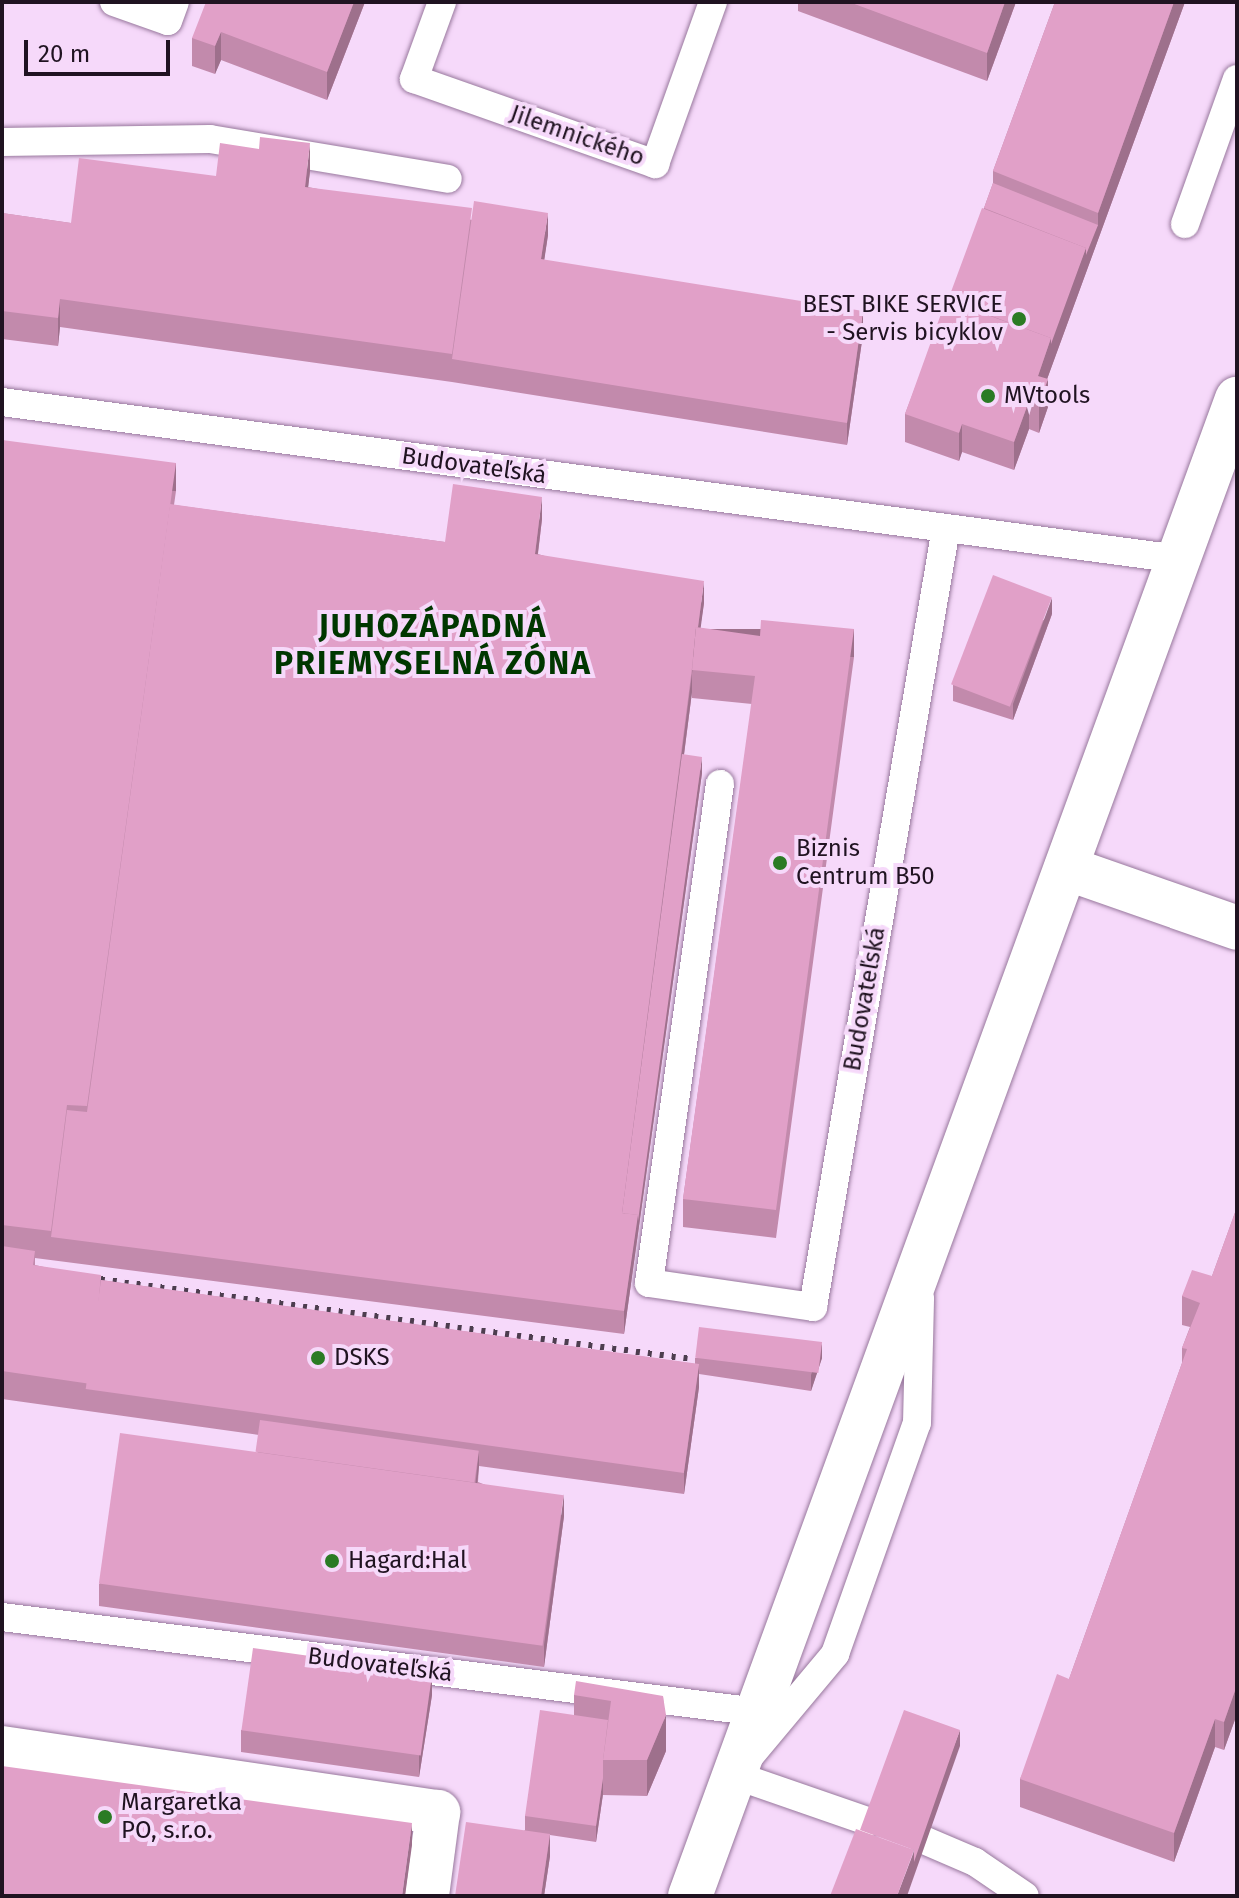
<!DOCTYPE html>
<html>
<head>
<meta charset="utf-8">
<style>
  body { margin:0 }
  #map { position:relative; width:1239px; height:1898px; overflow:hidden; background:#f6d9fa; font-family:"Fira Sans",sans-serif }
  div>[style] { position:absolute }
  .roads { filter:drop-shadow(0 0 2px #98789d) drop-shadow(0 0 2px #98789d) }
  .lane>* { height:28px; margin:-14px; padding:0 14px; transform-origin:14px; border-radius:14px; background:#fff }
  .street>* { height:44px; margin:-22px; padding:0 22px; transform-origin:22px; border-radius:22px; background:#fff }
  .rail>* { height:6px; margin-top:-3px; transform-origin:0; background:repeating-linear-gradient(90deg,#4d3d4f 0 4px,transparent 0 12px) }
  .wall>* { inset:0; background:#c28aac }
  .shaded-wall>* { inset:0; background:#9e708c; transform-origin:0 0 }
  .building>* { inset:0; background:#e1a0c8; transform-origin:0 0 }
  .dots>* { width:22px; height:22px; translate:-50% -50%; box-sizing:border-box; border:4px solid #f6d9fa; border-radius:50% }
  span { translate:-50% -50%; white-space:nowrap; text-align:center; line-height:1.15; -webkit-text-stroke:8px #f6d9fa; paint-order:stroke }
  .street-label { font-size:24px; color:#201321 }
  .poi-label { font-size:24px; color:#201321 }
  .right { translate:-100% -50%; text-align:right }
  .left { translate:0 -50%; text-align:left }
  .district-label { font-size:32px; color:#003700; font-weight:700; letter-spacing:2px }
  .frame { position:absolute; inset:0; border:4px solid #201321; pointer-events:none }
  .scale { position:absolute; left:24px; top:40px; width:146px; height:36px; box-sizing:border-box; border:4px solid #201321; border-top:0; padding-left:10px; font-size:24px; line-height:28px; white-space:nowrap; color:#201321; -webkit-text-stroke:6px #f6d9fa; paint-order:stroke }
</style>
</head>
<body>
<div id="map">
  <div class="roads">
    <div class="lane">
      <i style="left:114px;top:2px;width:57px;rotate:19.4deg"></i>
      <i style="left:168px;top:21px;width:20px;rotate:-70deg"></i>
      <i style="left:442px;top:2px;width:82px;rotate:110deg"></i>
      <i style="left:414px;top:79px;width:256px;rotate:19.4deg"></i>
      <i style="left:655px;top:164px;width:172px;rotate:-70.3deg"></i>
      <i style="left:2px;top:142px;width:208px;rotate:-0.8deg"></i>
      <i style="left:210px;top:139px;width:241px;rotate:9.5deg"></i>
      <i style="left:1185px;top:224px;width:154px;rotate:-70.3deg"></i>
      <i style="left:2px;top:402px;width:1186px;rotate:7.6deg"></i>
      <i style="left:720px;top:784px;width:504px;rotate:98.1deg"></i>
      <i style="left:649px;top:1283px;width:166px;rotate:8.3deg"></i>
      <i style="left:813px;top:1307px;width:790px;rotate:-80.31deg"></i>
      <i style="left:2px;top:1617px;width:762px;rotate:7.16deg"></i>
      <i style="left:870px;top:1822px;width:144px;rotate:-160.9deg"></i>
      <i style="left:734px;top:1775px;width:158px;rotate:-50.1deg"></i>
      <i style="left:835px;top:1654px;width:245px;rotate:-70.5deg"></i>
      <i style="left:917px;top:1423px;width:125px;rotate:-88.6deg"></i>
      <i style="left:926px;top:1841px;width:53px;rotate:23.2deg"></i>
      <i style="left:975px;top:1862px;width:60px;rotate:34.2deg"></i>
    </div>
    <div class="street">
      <i style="left:1066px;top:868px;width:181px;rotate:19.3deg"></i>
      <i style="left:2px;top:1748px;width:441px;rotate:8.4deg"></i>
      <i style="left:438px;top:1812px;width:85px;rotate:97.5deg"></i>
      <i style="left:690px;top:1896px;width:1594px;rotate:-69.93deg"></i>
    </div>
  </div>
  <div class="rail">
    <i style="left:77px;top:1276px;width:620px;rotate:7.7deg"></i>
  </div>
  <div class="wall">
    <i style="clip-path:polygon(365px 2px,327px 100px,221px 60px,215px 74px,192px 66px,192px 38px)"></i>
    <i style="clip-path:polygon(798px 2px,1016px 2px,987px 81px,798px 11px)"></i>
    <i style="clip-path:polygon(1055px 2px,1185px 2px,1047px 379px,1048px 407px,1039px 433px,1029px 429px,1014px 470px,962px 452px,959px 461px,905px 442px,905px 414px,984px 208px,993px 183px,993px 171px)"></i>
    <i style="clip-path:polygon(310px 171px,308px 187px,548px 235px,544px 260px,863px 334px,847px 445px,452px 382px,60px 327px,58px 346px,2px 339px,2px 213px,71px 223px,216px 176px)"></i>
    <i style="clip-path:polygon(2px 440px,176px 491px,174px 505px,445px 542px,542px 519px,538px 554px,704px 603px,700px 628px,854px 657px,776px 1238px,683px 1227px,683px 1199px,752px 704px,692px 698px,692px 692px,684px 755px,702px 773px,624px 1334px,35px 1258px,35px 1265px,101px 1280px,695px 1364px,695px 1358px,822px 1358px,811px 1391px,699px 1374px,699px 1387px,684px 1494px,479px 1466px,478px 1482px,564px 1516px,544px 1667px,99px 1606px,99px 1584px,258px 1452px,259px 1435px,2px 1399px)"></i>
    <i style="clip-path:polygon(1052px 614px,1013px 720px,953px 701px,953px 685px)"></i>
    <i style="clip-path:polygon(1237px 1207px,1237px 1714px,1224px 1750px,1215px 1747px,1174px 1862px,1020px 1807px,1020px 1779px,1069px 1679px,1182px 1363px,1182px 1348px,1190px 1327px,1182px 1325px,1182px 1296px,1212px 1276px)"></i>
    <i style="clip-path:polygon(432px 1695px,419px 1777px,241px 1752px,241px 1730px)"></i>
    <i style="clip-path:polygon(574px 1695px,663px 1696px,666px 1751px,647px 1796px,603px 1795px,603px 1794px,596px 1842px,550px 1835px,550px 1856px,544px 1896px,455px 1896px,525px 1830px,525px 1816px,574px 1715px)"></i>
  </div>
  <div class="shaded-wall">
    <i style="clip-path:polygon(354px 2px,365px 2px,327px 100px,327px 72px)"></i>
    <i style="clip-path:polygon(1005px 2px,1016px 2px,987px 81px,987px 53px)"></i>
    <i style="clip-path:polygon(1174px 2px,1185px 2px,1038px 404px,1038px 376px,1051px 338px,1086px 248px,1098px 225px,1098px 213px)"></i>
    <i style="clip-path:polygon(221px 32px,221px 60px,215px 74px,215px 46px)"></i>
    <i style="clip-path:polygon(310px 143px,310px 171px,305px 215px,305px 187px)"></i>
    <i style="clip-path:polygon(548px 213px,548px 235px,541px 282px,541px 259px)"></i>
    <i style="clip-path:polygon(60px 299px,60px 327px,58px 346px,58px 318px)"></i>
    <i style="clip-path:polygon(863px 311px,863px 334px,847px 445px,847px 423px)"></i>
    <i style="clip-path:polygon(1048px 379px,1048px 407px,1039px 433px,1039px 404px)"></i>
    <i style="clip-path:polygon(1029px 401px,1029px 429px,1014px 470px,1014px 442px)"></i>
    <i style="clip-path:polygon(962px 424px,962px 452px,959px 461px,959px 433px)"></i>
    <i style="left:176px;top:463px;width:28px;height:649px;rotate:90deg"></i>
    <i style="clip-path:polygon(542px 497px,542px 519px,535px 576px,535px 554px)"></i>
    <i style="clip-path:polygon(704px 581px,704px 603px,695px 670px,692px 670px,692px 692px,624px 1219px,622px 1219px,622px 1213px)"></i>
    <i style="clip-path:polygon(1052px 598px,1052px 614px,1013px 720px,1013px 704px)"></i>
    <i style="left:854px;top:629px;width:28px;height:586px;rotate:90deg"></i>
    <i style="clip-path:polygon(702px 757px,702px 773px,624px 1334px,624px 1311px)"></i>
    <i style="clip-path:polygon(822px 1343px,822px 1358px,811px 1391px,811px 1375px)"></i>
    <i style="clip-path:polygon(699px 1364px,699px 1387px,684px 1494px,684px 1472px)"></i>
    <i style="clip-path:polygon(479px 1450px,479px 1466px,475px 1504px,475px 1488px)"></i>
    <i style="clip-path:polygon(564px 1494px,564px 1516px,544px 1667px,544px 1645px)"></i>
    <i style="clip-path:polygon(432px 1673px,432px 1695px,419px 1777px,419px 1754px)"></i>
    <i style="clip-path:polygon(1237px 1685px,1237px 1714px,1224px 1750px,1224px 1722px)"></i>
    <i style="clip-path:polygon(666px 1715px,666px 1751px,647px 1796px,647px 1760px)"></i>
    <i style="clip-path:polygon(1215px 1719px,1215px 1747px,1174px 1862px,1174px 1833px)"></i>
    <i style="clip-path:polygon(960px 1730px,960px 1746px,907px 1896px,897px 1896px)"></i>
    <i style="clip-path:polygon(603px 1778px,603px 1794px,596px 1842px,596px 1826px)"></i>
    <i style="clip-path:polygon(412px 1823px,412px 1845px,405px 1896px,402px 1896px)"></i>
    <i style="clip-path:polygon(550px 1834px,550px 1856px,544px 1896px,541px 1896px)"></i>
  </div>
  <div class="building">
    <i style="clip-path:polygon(206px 2px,354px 2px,327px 72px,221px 32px,215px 46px,192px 38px)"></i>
    <i style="clip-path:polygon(849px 2px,1005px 2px,987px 53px)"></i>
    <i style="clip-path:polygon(1055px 2px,1174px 2px,1098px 213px,993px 171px)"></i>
    <i style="clip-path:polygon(260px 137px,310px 143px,305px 187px,472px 208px,452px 354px,60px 299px,58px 318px,2px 311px,2px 213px,71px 223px,79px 158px,216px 176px,220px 143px,259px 149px)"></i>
    <i style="clip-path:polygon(993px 183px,1098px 225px,1086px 255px,1086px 248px,984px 208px)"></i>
    <i style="clip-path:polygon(474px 201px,548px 213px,541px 259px,863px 311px,847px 423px,452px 359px)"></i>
    <i style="clip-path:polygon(982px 208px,1086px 248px,1051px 344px,1051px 338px,948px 300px)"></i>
    <i style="clip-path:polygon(946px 300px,1051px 338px,1038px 376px,1048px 379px,1039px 404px,1029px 401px,1014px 442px,962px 424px,959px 433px,905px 414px)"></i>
    <i style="clip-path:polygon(2px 440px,176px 463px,87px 1106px,67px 1105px,51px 1231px,2px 1225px)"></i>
    <i style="clip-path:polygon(453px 484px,542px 497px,535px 554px,704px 581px,698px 627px,696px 627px,692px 668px,622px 1213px,638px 1215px,624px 1311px,51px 1237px,67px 1110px,87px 1112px,170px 504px,445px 542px)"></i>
    <i style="left:993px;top:575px;width:63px;height:117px;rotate:21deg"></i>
    <i style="clip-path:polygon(761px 620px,854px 629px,776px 1210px,683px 1199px,755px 676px,692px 670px,696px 627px,760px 636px)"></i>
    <i style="clip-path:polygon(682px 754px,702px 757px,638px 1221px,638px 1215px,622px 1213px)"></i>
    <i style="clip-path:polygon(1237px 1207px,1237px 1685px,1224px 1722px,1215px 1719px,1174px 1833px,1020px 1779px,1057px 1674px,1069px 1679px,1187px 1349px,1182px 1348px,1200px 1303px,1182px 1296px,1192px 1270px,1212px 1276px)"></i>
    <i style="clip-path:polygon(2px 1246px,35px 1251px,33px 1265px,101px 1275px,91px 1384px,2px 1371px)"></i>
    <i style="left:101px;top:1280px;width:604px;height:110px;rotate:8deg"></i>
    <i style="left:699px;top:1327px;width:124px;height:31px;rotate:7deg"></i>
    <i style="left:260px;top:1420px;width:221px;height:32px;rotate:8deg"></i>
    <i style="left:120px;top:1433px;width:448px;height:152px;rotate:8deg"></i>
    <i style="left:253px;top:1648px;width:181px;height:83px;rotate:8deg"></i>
    <i style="clip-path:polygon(576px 1681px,663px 1696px,666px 1715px,647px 1760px,603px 1760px,611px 1701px,574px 1695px)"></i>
    <i style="clip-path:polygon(540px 1710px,608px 1720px,603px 1760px,603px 1778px,596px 1826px,525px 1816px)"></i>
    <i style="clip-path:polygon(904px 1710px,960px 1730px,914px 1862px,914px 1850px,860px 1830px)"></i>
    <i style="clip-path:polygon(2px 1766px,412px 1823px,402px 1896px,2px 1896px)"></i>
    <i style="clip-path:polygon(466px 1822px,550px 1834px,541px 1896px,455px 1896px)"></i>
    <i style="clip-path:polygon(856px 1829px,914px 1850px,897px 1896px,830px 1896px)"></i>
  </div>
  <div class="dots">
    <i style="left:1019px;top:319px;background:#2b7b25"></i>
    <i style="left:988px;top:396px;background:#2b7b25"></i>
    <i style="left:780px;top:863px;background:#2b7b25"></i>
    <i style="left:318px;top:1358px;background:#2b7b25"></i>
    <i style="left:332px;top:1561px;background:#2b7b25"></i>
    <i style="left:105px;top:1817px;background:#2b7b25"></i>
  </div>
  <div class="street-label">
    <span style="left:577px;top:136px;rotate:19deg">Jilemnického</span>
    <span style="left:474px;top:466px;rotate:8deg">Budovateľská</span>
    <span style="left:865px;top:999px;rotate:-80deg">Budovateľská</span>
    <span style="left:380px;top:1665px;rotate:7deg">Budovateľská</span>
  </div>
  <div class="poi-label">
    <span class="right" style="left:1003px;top:319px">BEST BIKE SERVICE<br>- Servis bicyklov</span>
    <span class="left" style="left:1004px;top:396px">MVtools</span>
    <span class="left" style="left:796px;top:863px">Biznis<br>Centrum B50</span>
    <span class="left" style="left:334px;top:1358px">DSKS</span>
    <span class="left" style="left:348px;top:1561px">Hagard:Hal</span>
    <span class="left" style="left:121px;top:1817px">Margaretka<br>PO, s.r.o.</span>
  </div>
  <div class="district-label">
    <span style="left:433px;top:645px">JUHOZÁPADNÁ<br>PRIEMYSELNÁ ZÓNA</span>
  </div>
  <div class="frame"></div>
  <div class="scale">20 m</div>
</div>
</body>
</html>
